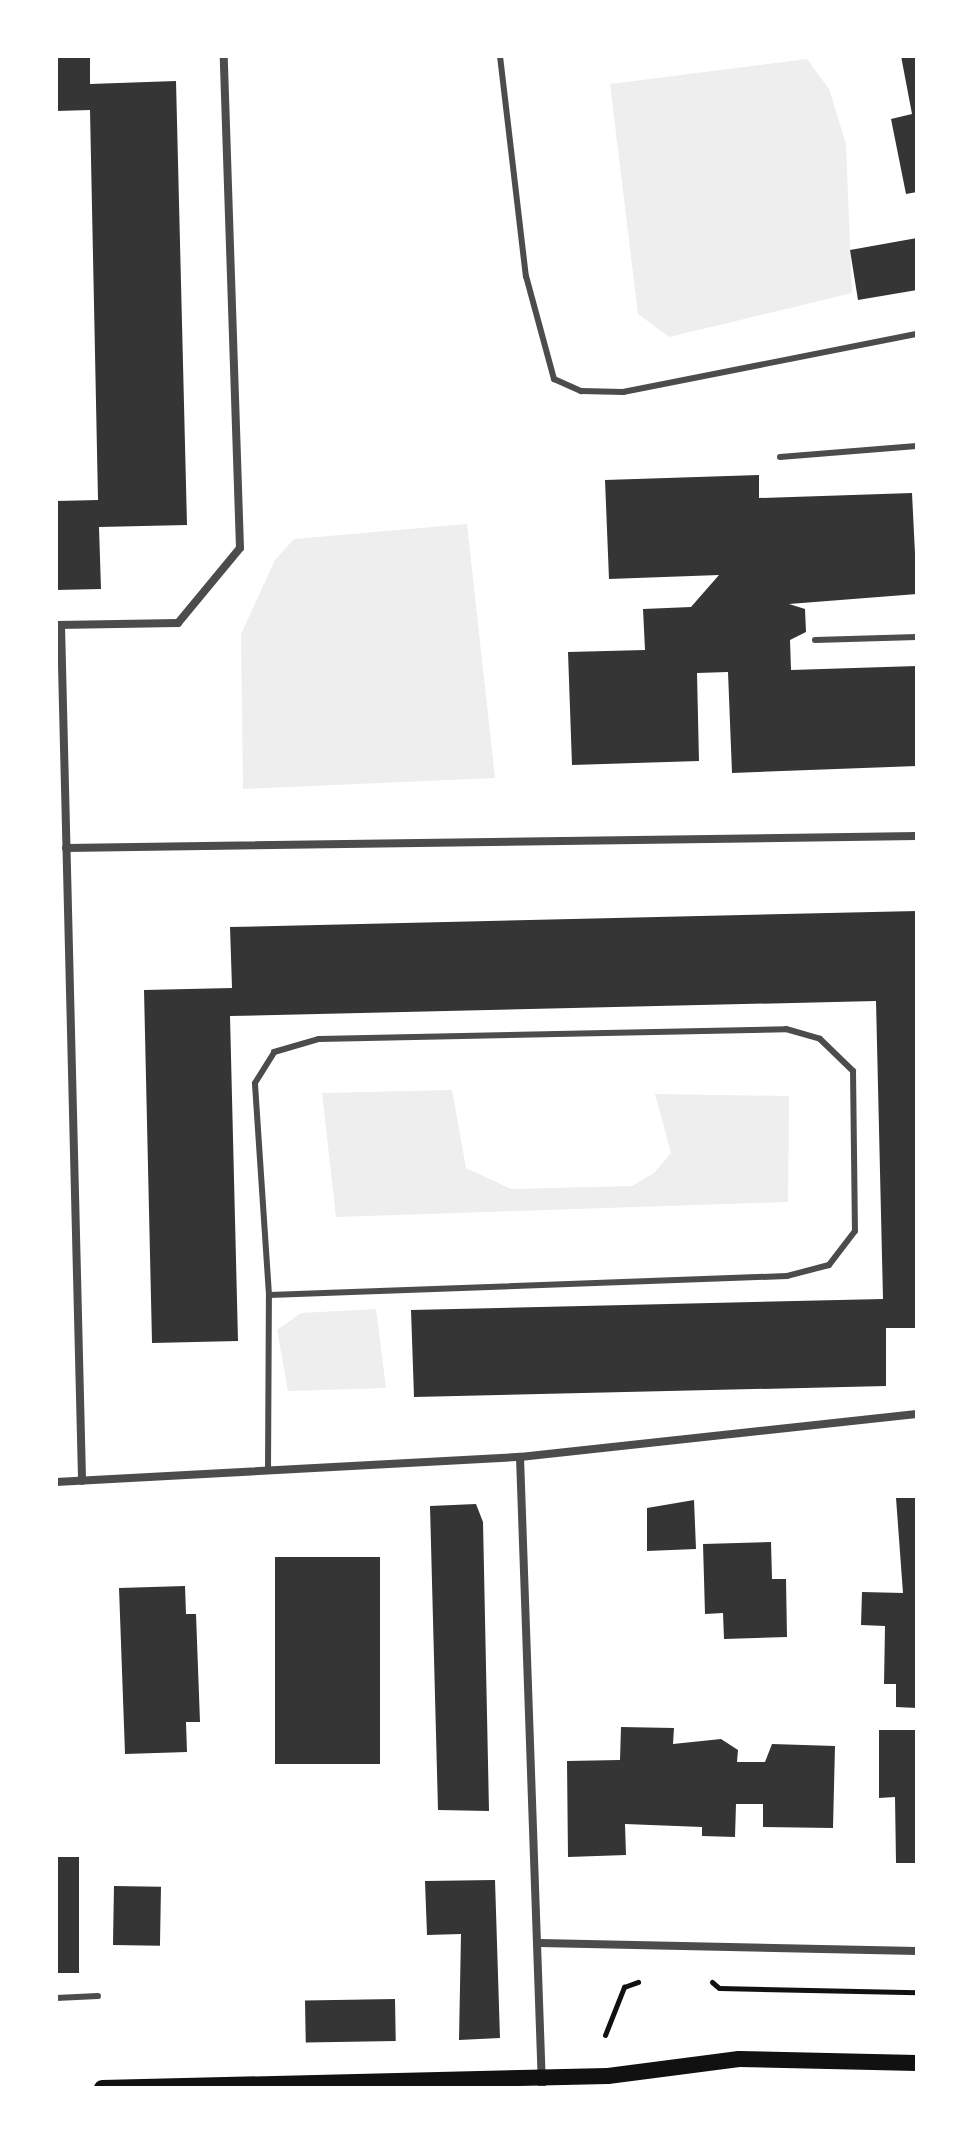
<!DOCTYPE html>
<html>
<head>
<meta charset="utf-8">
<style>
  body { margin:0 }
  #map { position:relative; width:973px; height:2144px; overflow:hidden; background:#fff; font-family:Commissioner,sans-serif }
  div>[style] { position:absolute }
  .green>* { inset:0; background:#eee }
  .building>* { inset:0; background:#353535; transform-origin:0 0 }
  .path>* { height:5px; margin:-2.5px; padding:0 2.5px; transform-origin:2.5px; border-radius:2.5px; background:#111 }
  .service>* { height:6px; margin:-3px; padding:0 3px; transform-origin:3px; border-radius:3px; background:#4c4c4c }
  .minor>* { height:8px; margin:-4px; padding:0 4px; transform-origin:4px; border-radius:4px; background:#4c4c4c }
  .secondary>* { height:16px; margin:-8px; padding:0 8px; transform-origin:8px; border-radius:8px; background:#111 }
  span { translate:-50% -50%; white-space:nowrap; text-align:center; line-height:1.15; -webkit-text-stroke:8px #fff; paint-order:stroke }
  .frame { position:absolute; inset:0; border:58px solid #fff; pointer-events:none }
</style>
</head>
<body>
<div id="map">
  <div class="green">
    <i style="clip-path:polygon(807px 59px,829px 89px,846px 144px,852px 293px,669px 337px,638px 314px,610px 84px)"></i>
    <i style="clip-path:polygon(467px 524px,495px 778px,243px 789px,241px 634px,275px 560px,294px 539px)"></i>
    <i style="clip-path:polygon(452px 1090px,466px 1168px,511px 1189px,632px 1186px,654px 1173px,671px 1153px,655px 1094px,789px 1096px,788px 1202px,336px 1217px,322px 1093px)"></i>
    <i style="clip-path:polygon(376px 1309px,386px 1388px,288px 1391px,277px 1330px,301px 1313px)"></i>
  </div>
  <div class="building">
    <i style="clip-path:polygon(56px 56px,90px 56px,90px 84px,176px 81px,187px 525px,99px 527px,101px 589px,56px 590px,56px 501px,98px 500px,90px 110px,56px 111px)"></i>
    <i style="clip-path:polygon(901px 56px,917px 56px,917px 192px,906px 194px,891px 119px,912px 114px)"></i>
    <i style="clip-path:polygon(917px 238px,917px 290px,858px 300px,850px 250px)"></i>
    <i style="clip-path:polygon(759px 475px,759px 498px,912px 493px,917px 594px,789px 604px,805px 609px,806px 632px,790px 640px,791px 670px,917px 666px,917px 766px,732px 773px,728px 672px,697px 673px,699px 761px,572px 765px,568px 652px,645px 650px,643px 609px,691px 607px,719px 575px,609px 579px,605px 480px)"></i>
    <i style="clip-path:polygon(917px 911px,917px 1328px,886px 1328px,886px 1386px,414px 1397px,411px 1310px,883px 1299px,876px 1001px,230px 1016px,238px 1341px,152px 1343px,144px 990px,232px 988px,230px 927px)"></i>
    <i style="clip-path:polygon(896px 1498px,917px 1498px,917px 1708px,896px 1707px,896px 1684px,884px 1684px,885px 1626px,861px 1625px,862px 1592px,903px 1593px)"></i>
    <i style="clip-path:polygon(694px 1500px,696px 1549px,647px 1551px,647px 1508px)"></i>
    <i style="clip-path:polygon(476px 1504px,483px 1522px,489px 1811px,438px 1810px,430px 1506px)"></i>
    <i style="clip-path:polygon(771px 1542px,772px 1579px,786px 1579px,787px 1637px,724px 1639px,723px 1613px,705px 1614px,703px 1544px)"></i>
    <i style="left:275px;top:1557px;width:105px;height:207px"></i>
    <i style="clip-path:polygon(185px 1586px,186px 1614px,196px 1614px,200px 1722px,186px 1722px,187px 1752px,125px 1754px,119px 1588px)"></i>
    <i style="clip-path:polygon(621px 1727px,674px 1728px,673px 1744px,721px 1739px,738px 1750px,737px 1762px,765px 1762px,772px 1744px,835px 1746px,833px 1828px,763px 1827px,763px 1804px,736px 1804px,735px 1837px,702px 1836px,702px 1827px,625px 1824px,626px 1855px,568px 1857px,567px 1761px,620px 1760px)"></i>
    <i style="clip-path:polygon(879px 1730px,917px 1730px,917px 1863px,896px 1863px,895px 1797px,879px 1798px)"></i>
    <i style="left:56px;top:1857px;width:23px;height:116px"></i>
    <i style="clip-path:polygon(495px 1880px,500px 2038px,459px 2040px,461px 1934px,427px 1935px,425px 1881px)"></i>
    <i style="left:114px;top:1886px;width:47px;height:59px;rotate:1deg"></i>
    <i style="left:395px;top:1999px;width:42px;height:90px;rotate:89deg"></i>
  </div>
  <div class="path">
    <i style="left:712px;top:1982px;width:9px;rotate:41deg"></i>
    <i style="left:719px;top:1988px;width:198px;rotate:1.2deg"></i>
    <i style="left:605px;top:2035px;width:52px;rotate:-68.4deg"></i>
    <i style="left:624px;top:1987px;width:15px;rotate:-20deg"></i>
  </div>
  <div class="service">
    <i style="left:500px;top:56px;width:222px;rotate:83.3deg"></i>
    <i style="left:526px;top:276px;width:107px;rotate:74.8deg"></i>
    <i style="left:554px;top:379px;width:30px;rotate:24deg"></i>
    <i style="left:581px;top:391px;width:42px;rotate:1.4deg"></i>
    <i style="left:623px;top:392px;width:300px;rotate:-11.2deg"></i>
    <i style="left:780px;top:457px;width:137px;rotate:-4.6deg"></i>
    <i style="left:815px;top:640px;width:102px;rotate:-1.7deg"></i>
    <i style="left:268px;top:1471px;width:176px;rotate:-89.7deg"></i>
    <i style="left:269px;top:1295px;width:212px;rotate:-93.8deg"></i>
    <i style="left:255px;top:1083px;width:36px;rotate:-58deg"></i>
    <i style="left:274px;top:1052px;width:47px;rotate:-16.1deg"></i>
    <i style="left:319px;top:1039px;width:467px;rotate:-1.2deg"></i>
    <i style="left:786px;top:1029px;width:35px;rotate:16deg"></i>
    <i style="left:820px;top:1039px;width:46px;rotate:44.1deg"></i>
    <i style="left:853px;top:1071px;width:160px;rotate:89.3deg"></i>
    <i style="left:855px;top:1231px;width:43px;rotate:127.4deg"></i>
    <i style="left:829px;top:1265px;width:43px;rotate:165.3deg"></i>
    <i style="left:787px;top:1276px;width:518px;rotate:177.9deg"></i>
    <i style="left:56px;top:1998px;width:42px;rotate:-2.7deg"></i>
  </div>
  <div class="minor">
    <i style="left:57px;top:625px;width:121px;rotate:-0.9deg"></i>
    <i style="left:178px;top:623px;width:97px;rotate:-50.4deg"></i>
    <i style="left:240px;top:548px;width:492px;rotate:-91.9deg"></i>
    <i style="left:61px;top:625px;width:856px;rotate:88.59deg"></i>
    <i style="left:66px;top:848px;width:851px;rotate:-0.81deg"></i>
    <i style="left:520px;top:1457px;width:631px;rotate:88deg"></i>
    <i style="left:56px;top:1482px;width:465px;rotate:-3.1deg"></i>
    <i style="left:520px;top:1457px;width:399px;rotate:-6.2deg"></i>
    <i style="left:540px;top:1943px;width:377px;rotate:1.2deg"></i>
  </div>
  <div class="secondary">
    <i style="left:102px;top:2088px;width:506px;rotate:-1.36deg"></i>
    <i style="left:608px;top:2076px;width:132px;rotate:-7.4deg"></i>
    <i style="left:739px;top:2059px;width:178px;rotate:1.3deg"></i>
  </div>
  <div class="frame"></div>
</div>
</body>
</html>
